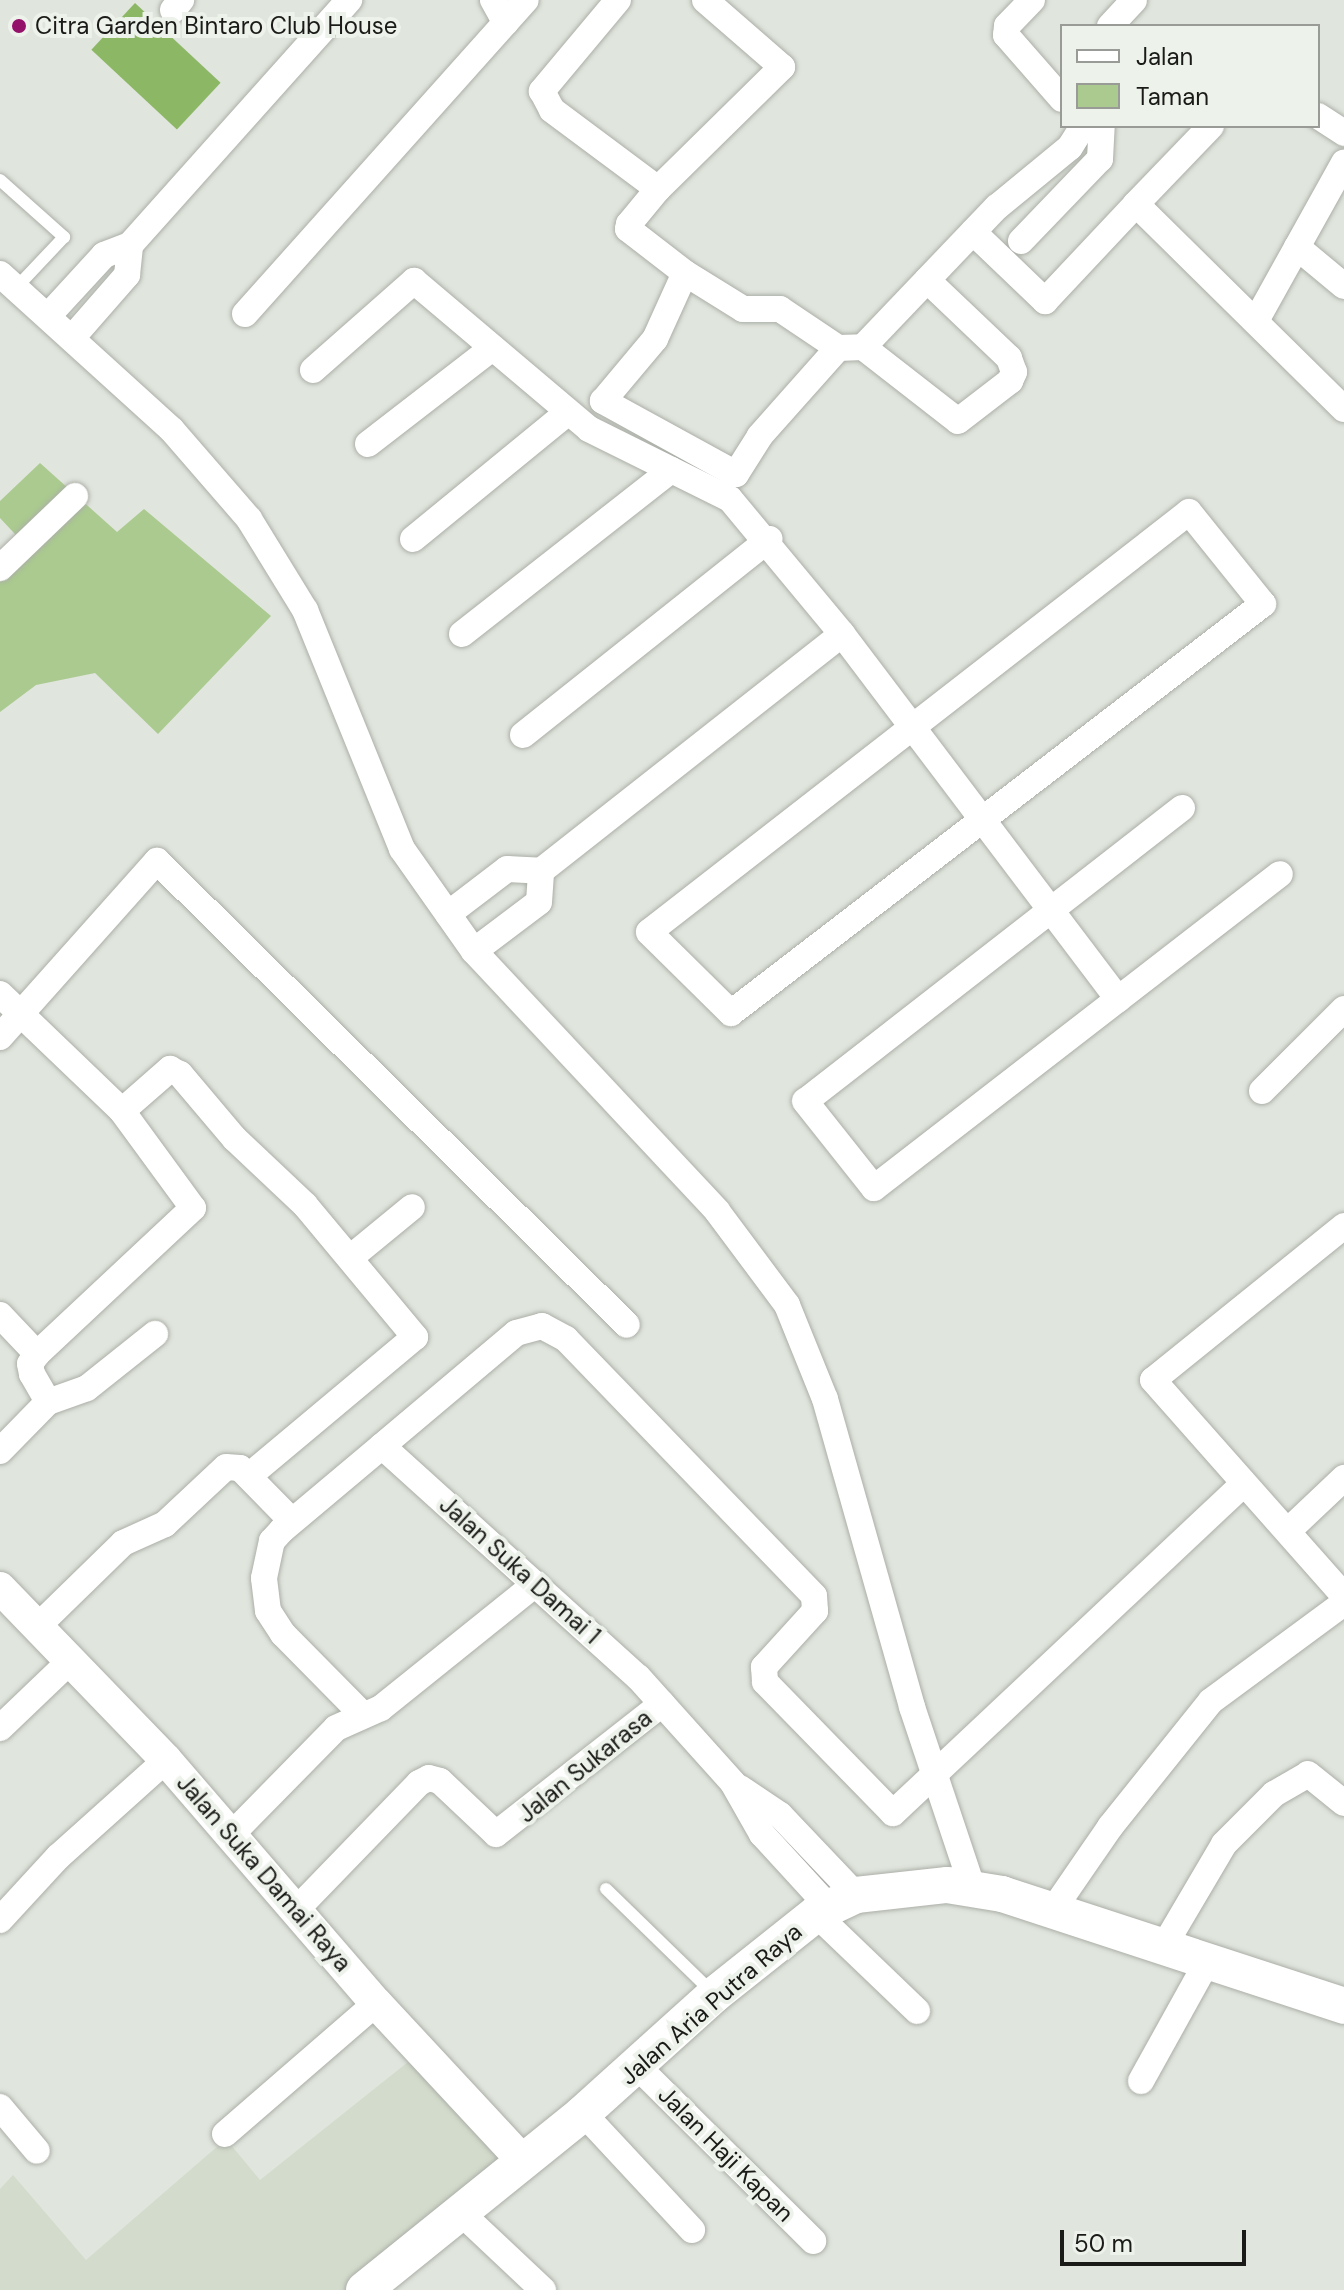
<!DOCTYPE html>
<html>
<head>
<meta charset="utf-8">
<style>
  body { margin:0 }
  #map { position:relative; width:1344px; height:2290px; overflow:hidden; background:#e0e5dd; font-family:"DM Sans",sans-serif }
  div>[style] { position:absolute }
  .built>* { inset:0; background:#d3dbcc }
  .green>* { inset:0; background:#aaca8f }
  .water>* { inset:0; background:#8cb765; transform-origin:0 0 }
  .roads { filter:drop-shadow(0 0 2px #abafa7) drop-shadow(0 0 2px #abafa7) }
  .service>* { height:12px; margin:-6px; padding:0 6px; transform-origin:6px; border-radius:6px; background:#fff }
  .minor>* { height:26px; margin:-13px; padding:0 13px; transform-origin:13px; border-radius:13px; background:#fff }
  .tertiary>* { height:32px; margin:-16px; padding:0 16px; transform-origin:16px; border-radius:16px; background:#fff }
  .secondary>* { height:36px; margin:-18px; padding:0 18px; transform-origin:18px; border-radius:18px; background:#fff }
  .dots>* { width:22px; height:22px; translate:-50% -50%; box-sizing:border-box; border:4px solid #edf2ea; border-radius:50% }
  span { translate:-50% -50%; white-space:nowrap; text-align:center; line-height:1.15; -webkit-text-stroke:8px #edf2ea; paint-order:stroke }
  .poi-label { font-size:24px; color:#1a1b18 }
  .left { translate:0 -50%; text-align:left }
  .street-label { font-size:24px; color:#1a1b18 }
  .legend { position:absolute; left:1060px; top:24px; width:260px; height:104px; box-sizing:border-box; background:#edf2ea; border:2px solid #999c96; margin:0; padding:10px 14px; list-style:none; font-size:24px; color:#1a1b18 }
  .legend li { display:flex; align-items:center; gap:16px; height:40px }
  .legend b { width:40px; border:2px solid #999c96 }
  .scale { position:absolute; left:1060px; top:2230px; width:186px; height:36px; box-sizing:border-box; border:4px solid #1a1b18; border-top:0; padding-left:10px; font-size:24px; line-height:28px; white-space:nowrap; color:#1a1b18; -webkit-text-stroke:6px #edf2ea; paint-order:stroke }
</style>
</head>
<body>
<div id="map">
  <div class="built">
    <i style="clip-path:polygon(413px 2058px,512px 2162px,348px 2290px,0 2290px,0 2189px,13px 2175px,86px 2260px,226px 2139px,260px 2180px)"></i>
  </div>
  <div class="green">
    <i style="clip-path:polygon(40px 463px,117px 532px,144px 509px,271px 616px,158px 734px,95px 673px,36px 685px,0 712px,0 577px,29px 549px,0 518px,0 501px)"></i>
  </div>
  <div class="water">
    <i style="left:135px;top:3px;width:117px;height:64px;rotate:43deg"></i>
  </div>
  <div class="roads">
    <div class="service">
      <i style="left:0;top:180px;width:86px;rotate:41.7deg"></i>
      <i style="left:64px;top:237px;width:70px;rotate:133.3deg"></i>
      <i style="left:606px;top:1889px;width:148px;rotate:44.2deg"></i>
    </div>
    <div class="minor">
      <i style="left:493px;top:0;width:26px;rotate:61deg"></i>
      <i style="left:618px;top:0;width:119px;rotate:129.9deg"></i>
      <i style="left:542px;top:91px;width:21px;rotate:62deg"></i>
      <i style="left:552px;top:110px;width:132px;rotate:36.7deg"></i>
      <i style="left:1032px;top:0;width:36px;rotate:134deg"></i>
      <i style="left:1007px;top:26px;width:9px;rotate:96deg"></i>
      <i style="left:1006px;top:35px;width:85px;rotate:48.8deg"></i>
      <i style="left:173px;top:10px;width:13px;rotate:-51deg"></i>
      <i style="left:1110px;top:26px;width:35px;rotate:-47deg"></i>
      <i style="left:1318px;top:116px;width:31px;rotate:33deg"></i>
      <i style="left:1136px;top:204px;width:108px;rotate:-46.1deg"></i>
      <i style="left:973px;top:232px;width:100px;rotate:43.8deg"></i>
      <i style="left:1045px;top:301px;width:133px;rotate:-46.8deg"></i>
      <i style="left:1136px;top:204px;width:292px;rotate:44.6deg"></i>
      <i style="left:1021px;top:241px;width:114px;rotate:-46.1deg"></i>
      <i style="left:1100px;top:159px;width:33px;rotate:-87deg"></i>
      <i style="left:1297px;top:247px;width:61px;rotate:39.7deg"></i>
      <i style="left:685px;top:273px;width:72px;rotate:-142.3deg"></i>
      <i style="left:628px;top:229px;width:5px;rotate:-79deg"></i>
      <i style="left:629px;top:224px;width:45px;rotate:-50.4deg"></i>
      <i style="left:658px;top:189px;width:174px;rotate:-44.5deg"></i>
      <i style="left:782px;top:67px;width:102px;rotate:-139deg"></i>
      <i style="left:0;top:274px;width:232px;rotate:42.2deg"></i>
      <i style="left:172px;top:430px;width:118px;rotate:49.1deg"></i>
      <i style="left:249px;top:519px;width:107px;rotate:58.4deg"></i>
      <i style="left:305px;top:610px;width:258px;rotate:67.9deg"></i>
      <i style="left:402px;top:849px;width:125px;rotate:54.8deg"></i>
      <i style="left:474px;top:951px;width:356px;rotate:46.9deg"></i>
      <i style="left:717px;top:1211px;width:117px;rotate:53.3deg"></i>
      <i style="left:787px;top:1305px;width:101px;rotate:68deg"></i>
      <i style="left:825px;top:1399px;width:320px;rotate:74.2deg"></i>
      <i style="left:912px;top:1707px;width:192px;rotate:71.5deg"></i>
      <i style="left:245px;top:314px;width:421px;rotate:-48.2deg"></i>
      <i style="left:48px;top:316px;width:83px;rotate:-47.4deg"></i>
      <i style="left:104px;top:255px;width:28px;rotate:-21deg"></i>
      <i style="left:130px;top:245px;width:329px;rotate:-48.2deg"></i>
      <i style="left:1257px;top:319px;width:179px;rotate:-60.9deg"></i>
      <i style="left:72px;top:338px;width:84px;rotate:-48.9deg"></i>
      <i style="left:127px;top:275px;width:30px;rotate:-84deg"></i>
      <i style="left:863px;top:347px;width:120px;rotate:37.9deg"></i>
      <i style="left:958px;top:421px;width:66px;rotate:-37.6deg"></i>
      <i style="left:1010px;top:381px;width:10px;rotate:-66deg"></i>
      <i style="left:1014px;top:372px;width:15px;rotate:-110deg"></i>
      <i style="left:1009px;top:358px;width:113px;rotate:-136.4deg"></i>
      <i style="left:838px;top:348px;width:118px;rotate:131.6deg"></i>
      <i style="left:760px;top:436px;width:45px;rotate:122.3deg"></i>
      <i style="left:736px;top:474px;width:152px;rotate:-151.2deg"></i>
      <i style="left:603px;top:401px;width:81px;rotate:-50deg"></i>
      <i style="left:655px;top:339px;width:72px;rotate:-65.6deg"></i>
      <i style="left:685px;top:273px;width:68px;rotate:31.8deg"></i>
      <i style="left:743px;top:309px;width:37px"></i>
      <i style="left:780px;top:309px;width:70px;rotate:33.9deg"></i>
      <i style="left:838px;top:348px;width:25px;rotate:-2deg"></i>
      <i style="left:863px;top:347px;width:194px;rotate:-46.3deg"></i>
      <i style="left:997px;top:207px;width:94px;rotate:-39.4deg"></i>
      <i style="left:1070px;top:147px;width:25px;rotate:-58deg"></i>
      <i style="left:313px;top:370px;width:135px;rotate:-41.4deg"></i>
      <i style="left:414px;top:281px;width:229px;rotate:40.2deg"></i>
      <i style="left:589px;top:429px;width:157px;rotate:26.4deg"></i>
      <i style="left:730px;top:499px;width:175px;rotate:50.3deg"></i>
      <i style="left:842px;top:634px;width:458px;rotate:52.9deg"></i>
      <i style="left:368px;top:444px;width:157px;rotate:-37.7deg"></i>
      <i style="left:1189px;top:512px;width:118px;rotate:51.2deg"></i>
      <i style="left:1263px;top:604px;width:671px;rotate:142.45deg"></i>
      <i style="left:731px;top:1013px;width:115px;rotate:-135.4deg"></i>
      <i style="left:649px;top:932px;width:684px;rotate:-37.87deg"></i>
      <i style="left:413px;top:539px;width:200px;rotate:-39.3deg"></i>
      <i style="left:0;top:568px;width:104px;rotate:-43.8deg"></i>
      <i style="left:462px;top:634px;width:266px;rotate:-38.1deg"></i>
      <i style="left:523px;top:735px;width:315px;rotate:-38.5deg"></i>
      <i style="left:1182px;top:808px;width:477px;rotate:142.1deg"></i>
      <i style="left:805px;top:1101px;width:111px;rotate:51.6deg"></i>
      <i style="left:874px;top:1188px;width:513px;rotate:-37.72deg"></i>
      <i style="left:448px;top:914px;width:74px;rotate:-37.3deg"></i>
      <i style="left:507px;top:869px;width:34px;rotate:3deg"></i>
      <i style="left:541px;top:871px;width:383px;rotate:-38.2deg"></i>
      <i style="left:474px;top:951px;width:81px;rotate:-37deg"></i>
      <i style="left:539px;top:902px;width:31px;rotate:-86deg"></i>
      <i style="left:0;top:994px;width:169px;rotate:43.8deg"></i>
      <i style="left:122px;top:1111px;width:120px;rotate:53.8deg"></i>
      <i style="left:193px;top:1208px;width:214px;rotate:136.9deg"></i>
      <i style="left:37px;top:1354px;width:12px;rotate:125deg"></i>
      <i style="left:30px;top:1364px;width:10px;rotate:79deg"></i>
      <i style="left:32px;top:1374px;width:32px;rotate:60deg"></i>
      <i style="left:0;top:1037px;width:236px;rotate:-48.3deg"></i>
      <i style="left:157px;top:861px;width:660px;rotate:44.63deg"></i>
      <i style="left:1262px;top:1091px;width:116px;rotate:-45deg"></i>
      <i style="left:122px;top:1111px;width:64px;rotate:-41.2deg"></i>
      <i style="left:170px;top:1069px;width:11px;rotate:27deg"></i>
      <i style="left:180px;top:1074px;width:85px;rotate:49.8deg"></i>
      <i style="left:235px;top:1139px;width:96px;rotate:43.3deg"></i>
      <i style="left:305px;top:1205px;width:172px;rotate:50.2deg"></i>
      <i style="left:415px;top:1337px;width:217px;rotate:140.1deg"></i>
      <i style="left:1344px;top:1226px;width:245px;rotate:141.1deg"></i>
      <i style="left:1153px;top:1380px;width:288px;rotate:48.5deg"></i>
      <i style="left:350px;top:1258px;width:80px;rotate:-39.4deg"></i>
      <i style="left:0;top:1315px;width:54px;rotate:46.5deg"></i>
      <i style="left:382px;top:1446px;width:175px;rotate:-40.1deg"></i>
      <i style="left:516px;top:1333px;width:27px;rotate:-15deg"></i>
      <i style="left:542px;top:1326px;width:27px;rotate:28deg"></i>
      <i style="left:566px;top:1339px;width:357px;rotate:46deg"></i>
      <i style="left:814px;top:1596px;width:15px;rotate:86deg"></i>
      <i style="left:815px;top:1611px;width:76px;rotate:132.3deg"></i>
      <i style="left:764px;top:1667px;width:15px;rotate:86deg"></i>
      <i style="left:765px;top:1682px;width:183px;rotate:45.7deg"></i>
      <i style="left:893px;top:1813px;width:480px;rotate:-43.2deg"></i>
      <i style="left:0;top:1451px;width:69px;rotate:-45.6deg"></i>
      <i style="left:48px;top:1402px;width:41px;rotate:-19.7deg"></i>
      <i style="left:87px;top:1388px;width:87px;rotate:-38.5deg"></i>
      <i style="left:1289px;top:1530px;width:76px;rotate:-43.4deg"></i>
      <i style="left:37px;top:1627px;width:120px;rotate:-44.3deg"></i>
      <i style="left:123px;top:1543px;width:46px;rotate:-24.3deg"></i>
      <i style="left:165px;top:1524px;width:83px;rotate:-43.1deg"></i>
      <i style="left:226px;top:1467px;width:14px;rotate:4deg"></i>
      <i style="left:240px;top:1468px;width:73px;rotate:45.6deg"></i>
      <i style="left:363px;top:1715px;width:114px;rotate:-134.6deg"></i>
      <i style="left:283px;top:1634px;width:27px;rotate:-123deg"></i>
      <i style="left:268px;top:1611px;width:33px;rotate:-97deg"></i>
      <i style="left:264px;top:1578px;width:38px;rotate:-78deg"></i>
      <i style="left:272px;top:1541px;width:15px;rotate:-48deg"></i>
      <i style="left:282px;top:1530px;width:131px;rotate:-40deg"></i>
      <i style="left:382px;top:1446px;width:345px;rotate:42.1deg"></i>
      <i style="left:638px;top:1677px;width:142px;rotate:48.1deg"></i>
      <i style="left:733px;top:1783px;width:59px;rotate:60.4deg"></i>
      <i style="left:762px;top:1834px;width:98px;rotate:47.5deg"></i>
      <i style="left:0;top:1728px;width:97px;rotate:-43.7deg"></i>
      <i style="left:740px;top:1788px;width:48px;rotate:34deg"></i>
      <i style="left:780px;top:1815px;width:110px;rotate:46.5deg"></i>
      <i style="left:232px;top:1834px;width:148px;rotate:-45.5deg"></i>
      <i style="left:336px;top:1728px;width:49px;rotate:-24deg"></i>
      <i style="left:381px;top:1708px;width:198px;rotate:-38.8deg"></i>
      <i style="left:297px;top:1909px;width:175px;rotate:-45.9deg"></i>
      <i style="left:419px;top:1783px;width:11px;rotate:-27deg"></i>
      <i style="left:429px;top:1778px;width:11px;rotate:15deg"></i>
      <i style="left:440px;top:1781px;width:77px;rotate:43.4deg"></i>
      <i style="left:496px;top:1834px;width:211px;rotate:-38.1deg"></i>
      <i style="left:1053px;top:1910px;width:101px;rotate:-55.5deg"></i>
      <i style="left:1110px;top:1827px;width:161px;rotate:-51.3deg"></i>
      <i style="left:1211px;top:1701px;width:165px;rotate:-36.4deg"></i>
      <i style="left:816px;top:1914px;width:140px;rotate:43.8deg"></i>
      <i style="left:0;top:1920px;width:86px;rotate:-47.4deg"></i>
      <i style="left:58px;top:1857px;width:145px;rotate:-41.9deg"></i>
      <i style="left:1164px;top:1946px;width:118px;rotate:-59.5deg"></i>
      <i style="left:1224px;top:1844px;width:71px;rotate:-45deg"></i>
      <i style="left:1274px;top:1794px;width:39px;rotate:-30deg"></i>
      <i style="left:1308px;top:1774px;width:46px;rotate:38.9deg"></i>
      <i style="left:638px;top:2067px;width:247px;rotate:44.8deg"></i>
      <i style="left:1141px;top:2081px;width:136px;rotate:-61deg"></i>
      <i style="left:0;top:2107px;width:57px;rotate:49.9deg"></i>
      <i style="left:583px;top:2113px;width:160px;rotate:47deg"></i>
      <i style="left:225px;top:2134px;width:200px;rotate:-40.9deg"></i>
      <i style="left:460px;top:2212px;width:114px;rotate:43.2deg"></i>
    </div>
    <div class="tertiary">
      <i style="left:0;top:1588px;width:239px;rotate:46deg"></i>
      <i style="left:166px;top:1760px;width:321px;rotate:49.2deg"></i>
      <i style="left:376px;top:2003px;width:217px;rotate:47.1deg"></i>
    </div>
    <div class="secondary">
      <i style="left:364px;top:2290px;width:282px;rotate:-38.9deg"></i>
      <i style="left:583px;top:2113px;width:176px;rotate:-42deg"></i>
      <i style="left:714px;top:1995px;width:130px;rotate:-38.5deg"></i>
      <i style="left:816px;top:1914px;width:44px;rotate:-25.4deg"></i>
      <i style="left:856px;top:1895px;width:92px;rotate:-6.3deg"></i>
      <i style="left:947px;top:1885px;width:56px;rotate:9.3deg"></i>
      <i style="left:1002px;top:1894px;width:360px;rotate:18.1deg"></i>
    </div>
  </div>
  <div class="dots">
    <i style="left:19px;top:26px;background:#95126a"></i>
  </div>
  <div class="poi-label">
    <span class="left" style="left:35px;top:26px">Citra Garden Bintaro Club House</span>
  </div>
  <div class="street-label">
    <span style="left:520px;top:1570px;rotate:42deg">Jalan Suka Damai 1</span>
    <span style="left:585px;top:1766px;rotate:-39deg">Jalan Sukarasa</span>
    <span style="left:264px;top:1873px;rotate:49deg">Jalan Suka Damai Raya</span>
    <span style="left:711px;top:2004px;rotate:-41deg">Jalan Aria Putra Raya</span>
    <span style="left:726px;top:2154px;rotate:45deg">Jalan Haji Kapan</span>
  </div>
  <ul class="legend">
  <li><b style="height:10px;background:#fff"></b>Jalan</li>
  <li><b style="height:22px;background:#aaca8f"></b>Taman</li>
  </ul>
  <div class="scale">50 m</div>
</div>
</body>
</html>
